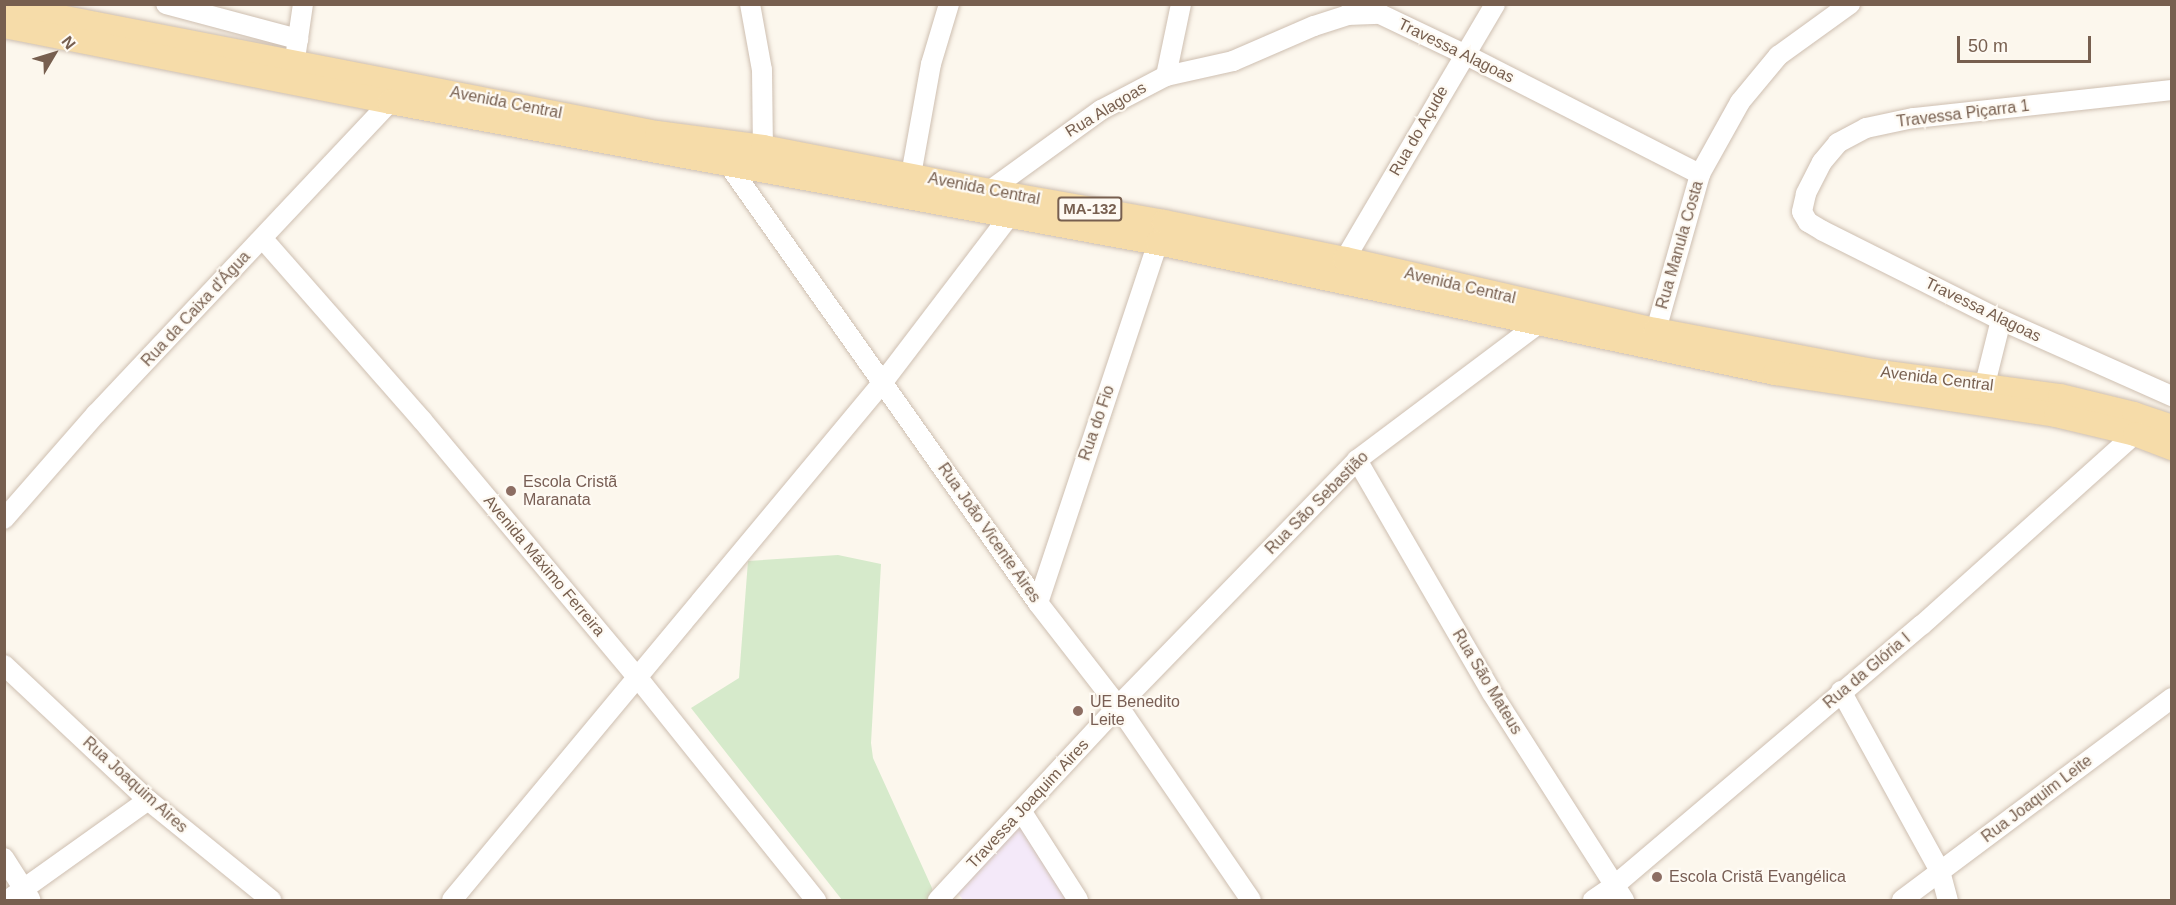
<!DOCTYPE html>
<html>
<head>
<meta charset="utf-8">
<style>
  body { margin:0 }
  #map { position:relative; width:2176px; height:905px; overflow:hidden; background:#fcf7ed; font-family:Arial,sans-serif }
  div>[style] { position:absolute }
  .education>* { inset:0; background:#f4e9f9 }
  .green>* { inset:0; background:#d6eacb }
  .roads { filter:drop-shadow(0 0 2px #cebfb1) drop-shadow(0 0 2px #cebfb1) }
  .minor>* { height:20px; margin:-10px; padding:0 10px; transform-origin:10px; border-radius:10px; background:#fff }
  .major>* { height:24px; margin:-12px; padding:0 12px; transform-origin:12px; border-radius:12px; background:#f6dca9 }
  .dots>* { width:16px; height:16px; translate:-50% -50%; box-sizing:border-box; border:3px solid #fefaf3; border-radius:50% }
  span { translate:-50% -50%; white-space:nowrap; text-align:center; line-height:1.15; -webkit-text-stroke:4.5px #fefaf3; paint-order:stroke }
  .shield-label span { padding:2px 4px; background:#fefaf3; border:2px solid; border-radius:4px; -webkit-text-stroke-width:0 }
  .shield-label { font-size:15px; color:#775f4f; font-weight:700 }
  .street-label { font-size:16px; color:#775f4f }
  .education-label { font-size:16px; color:#785e54 }
  .left { translate:0 -50%; text-align:left }
  .frame { position:absolute; inset:0; border:6px solid #775f4f; pointer-events:none }
  .north { position:absolute; left:24px; top:24px; width:60px; height:60px; -webkit-text-stroke:4px #fefaf3; paint-order:stroke; rotate:52deg; font-size:16px; font-weight:700; line-height:24px; text-align:center; color:#775f4f }
  .north::after { content:''; display:block; margin:auto; width:21px; height:27px; background:#775f4f; clip-path:polygon(50% 0,100% 100%,50% 72%,0 100%) }
  .scale { position:absolute; left:1957px; top:36px; width:134px; height:27px; box-sizing:border-box; border:3px solid #775f4f; border-top:0; padding-left:8px; font-size:18px; line-height:21px; white-space:nowrap; color:#775f4f; -webkit-text-stroke:4px #fefaf3; paint-order:stroke }
</style>
</head>
<body>
<div id="map">
  <div class="education">
    <i style="clip-path:polygon(1023px 822px,1073px 900px,963px 900px,955px 889px)"></i>
  </div>
  <div class="green">
    <i style="clip-path:polygon(838px 555px,881px 564px,871px 743px,873px 758px,932px 888px,933px 893px,926px 900px,842px 900px,691px 708px,739px 678px,748px 561px)"></i>
  </div>
  <div class="roads">
    <div class="minor">
      <i style="left:166px;top:4px;width:137px;rotate:14.9deg"></i>
      <i style="left:750px;top:4px;width:67px;rotate:79.7deg"></i>
      <i style="left:762px;top:70px;width:77px;rotate:89.3deg"></i>
      <i style="left:296px;top:52px;width:49px;rotate:-81.7deg"></i>
      <i style="left:1166px;top:76px;width:69px;rotate:-12.6deg"></i>
      <i style="left:1233px;top:61px;width:88px;rotate:-23.4deg"></i>
      <i style="left:1314px;top:26px;width:35px;rotate:-18deg"></i>
      <i style="left:1347px;top:15px;width:33px;rotate:-2deg"></i>
      <i style="left:1380px;top:14px;width:93px;rotate:25.5deg"></i>
      <i style="left:1464px;top:54px;width:265px;rotate:27deg"></i>
      <i style="left:2172px;top:90px;width:261px;rotate:173.8deg"></i>
      <i style="left:1913px;top:118px;width:48px;rotate:168deg"></i>
      <i style="left:1866px;top:128px;width:32px;rotate:152deg"></i>
      <i style="left:1838px;top:143px;width:25px;rotate:130deg"></i>
      <i style="left:1822px;top:162px;width:36px;rotate:117deg"></i>
      <i style="left:1806px;top:194px;width:18px;rotate:103deg"></i>
      <i style="left:1802px;top:212px;width:12px;rotate:59deg"></i>
      <i style="left:1808px;top:222px;width:17px;rotate:31deg"></i>
      <i style="left:1823px;top:231px;width:199px;rotate:26.6deg"></i>
      <i style="left:2001px;top:320px;width:187px;rotate:24deg"></i>
      <i style="left:728px;top:164px;width:537px;rotate:54.77deg"></i>
      <i style="left:1038px;top:603px;width:130px;rotate:52.2deg"></i>
      <i style="left:1118px;top:706px;width:235px;rotate:55.6deg"></i>
      <i style="left:911px;top:175px;width:113px;rotate:-79.8deg"></i>
      <i style="left:931px;top:64px;width:63px;rotate:-73.3deg"></i>
      <i style="left:989px;top:191px;width:138px;rotate:-35.9deg"></i>
      <i style="left:1101px;top:110px;width:73px;rotate:-27.6deg"></i>
      <i style="left:1166px;top:76px;width:74px;rotate:-78.2deg"></i>
      <i style="left:263px;top:239px;width:241px;rotate:48.7deg"></i>
      <i style="left:422px;top:420px;width:336px;rotate:50.1deg"></i>
      <i style="left:638px;top:678px;width:285px;rotate:51.3deg"></i>
      <i style="left:1345px;top:259px;width:296px;rotate:-59.5deg"></i>
      <i style="left:1656px;top:330px;width:162px;rotate:-74.2deg"></i>
      <i style="left:1700px;top:174px;width:82px;rotate:-60.9deg"></i>
      <i style="left:1740px;top:102px;width:60px;rotate:-50.4deg"></i>
      <i style="left:1778px;top:56px;width:89px;rotate:-35.8deg"></i>
      <i style="left:1985px;top:384px;width:66px;rotate:-76deg"></i>
      <i style="left:1357px;top:460px;width:269px;rotate:59.9deg"></i>
      <i style="left:1492px;top:693px;width:246px;rotate:57.5deg"></i>
      <i style="left:4px;top:519px;width:140px;rotate:-48.8deg"></i>
      <i style="left:96px;top:414px;width:429px;rotate:-46.7deg"></i>
      <i style="left:1038px;top:603px;width:393px;rotate:-71.6deg"></i>
      <i style="left:4px;top:665px;width:197px;rotate:43.2deg"></i>
      <i style="left:148px;top:800px;width:159px;rotate:39.1deg"></i>
      <i style="left:1841px;top:691px;width:205px;rotate:61.2deg"></i>
      <i style="left:1940px;top:871px;width:30px;rotate:75deg"></i>
      <i style="left:1022px;top:812px;width:104px;rotate:57.5deg"></i>
      <i style="left:4px;top:858px;width:49px;rotate:57.6deg"></i>
      <i style="left:8px;top:900px;width:172px;rotate:-35.5deg"></i>
      <i style="left:452px;top:900px;width:674px;rotate:-50.24deg"></i>
      <i style="left:883px;top:382px;width:210px;rotate:-52.7deg"></i>
      <i style="left:938px;top:900px;width:265px;rotate:-47.1deg"></i>
      <i style="left:1118px;top:706px;width:343px;rotate:-45.8deg"></i>
      <i style="left:1357px;top:460px;width:226px;rotate:-36.9deg"></i>
      <i style="left:1593px;top:900px;width:27px;rotate:-34deg"></i>
      <i style="left:1615px;top:885px;width:402px;rotate:-40.3deg"></i>
      <i style="left:1922px;top:625px;width:286px;rotate:-41.9deg"></i>
      <i style="left:1902px;top:900px;width:337px;rotate:-36.8deg"></i>
    </div>
    <div class="major">
      <i style="left:4px;top:6px;width:665px;rotate:11.01deg"></i>
      <i style="left:657px;top:133px;width:107px;rotate:7.5deg"></i>
      <i style="left:763px;top:147px;width:230px;rotate:11deg"></i>
      <i style="left:989px;top:191px;width:178px;rotate:10deg"></i>
      <i style="left:1164px;top:222px;width:185px;rotate:11.6deg"></i>
      <i style="left:1345px;top:259px;width:319px;rotate:12.9deg"></i>
      <i style="left:1656px;top:330px;width:220px;rotate:10.7deg"></i>
      <i style="left:1872px;top:371px;width:190px;rotate:7.6deg"></i>
      <i style="left:2060px;top:396px;width:76px;rotate:13.7deg"></i>
      <i style="left:2134px;top:414px;width:40px;rotate:18.9deg"></i>
      <i style="left:4px;top:26px;width:393px;rotate:11.1deg"></i>
      <i style="left:390px;top:102px;width:781px;rotate:10.4deg"></i>
      <i style="left:1158px;top:243px;width:631px;rotate:11.9deg"></i>
      <i style="left:1775px;top:373px;width:284px;rotate:8.5deg"></i>
      <i style="left:2056px;top:415px;width:81px;rotate:13.5deg"></i>
      <i style="left:2135px;top:434px;width:40px;rotate:21deg"></i>
    </div>
  </div>
  <div class="dots">
    <i style="left:511px;top:491px;background:#8d6e63"></i>
    <i style="left:1078px;top:711px;background:#8d6e63"></i>
    <i style="left:1657px;top:877px;background:#8d6e63"></i>
  </div>
  <div class="shield-label">
    <span style="left:1090px;top:209px">MA-132</span>
  </div>
  <div class="street-label">
    <span style="left:1456px;top:51px;rotate:26deg">Travessa Alagoas</span>
    <span style="left:506px;top:103px;rotate:11deg">Avenida Central</span>
    <span style="left:1106px;top:110px;rotate:-31deg">Rua Alagoas</span>
    <span style="left:1963px;top:114px;rotate:-7deg">Travessa Piçarra 1</span>
    <span style="left:1419px;top:131px;rotate:-60deg">Rua do Açude</span>
    <span style="left:984px;top:189px;rotate:11deg">Avenida Central</span>
    <span style="left:1680px;top:245px;rotate:-74deg">Rua Manula Costa</span>
    <span style="left:1460px;top:286px;rotate:13deg">Avenida Central</span>
    <span style="left:196px;top:309px;rotate:-47deg">Rua da Caixa d'Água</span>
    <span style="left:1983px;top:310px;rotate:26deg">Travessa Alagoas</span>
    <span style="left:1937px;top:379px;rotate:7deg">Avenida Central</span>
    <span style="left:1097px;top:423px;rotate:-71deg">Rua do Fio</span>
    <span style="left:1317px;top:503px;rotate:-45deg">Rua São Sebastião</span>
    <span style="left:989px;top:533px;rotate:55deg">Rua João Vicente Aires</span>
    <span style="left:544px;top:566px;rotate:50deg">Avenida Máximo Ferreira</span>
    <span style="left:1867px;top:671px;rotate:-40deg">Rua da Glória I</span>
    <span style="left:1487px;top:682px;rotate:59deg">Rua São Mateus</span>
    <span style="left:135px;top:785px;rotate:42deg">Rua Joaquim Aires</span>
    <span style="left:2037px;top:799px;rotate:-37deg">Rua Joaquim Leite</span>
    <span style="left:1028px;top:804px;rotate:-47deg">Travessa Joaquim Aires</span>
  </div>
  <div class="education-label">
    <span class="left" style="left:523px;top:491px">Escola Cristã<br>Maranata</span>
    <span class="left" style="left:1090px;top:711px">UE Benedito<br>Leite</span>
    <span class="left" style="left:1669px;top:877px">Escola Cristã Evangélica</span>
  </div>
  <div class="frame"></div>
  <div class="north">N</div>
  <div class="scale">50 m</div>
</div>
</body>
</html>
